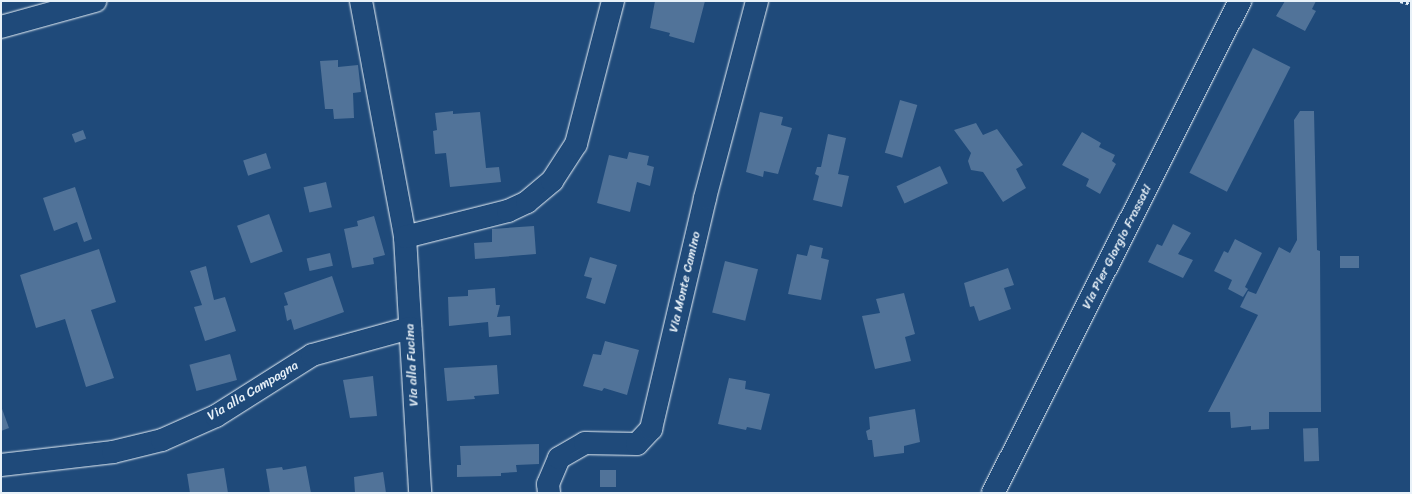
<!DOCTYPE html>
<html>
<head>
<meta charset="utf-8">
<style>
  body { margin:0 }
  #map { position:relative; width:1412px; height:494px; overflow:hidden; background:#1f4a7a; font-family:Sriracha,sans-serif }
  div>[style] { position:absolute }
  .building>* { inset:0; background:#517399; transform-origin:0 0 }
  .path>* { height:2.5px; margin-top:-1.25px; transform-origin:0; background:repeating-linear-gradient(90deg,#e8f1f8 0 3px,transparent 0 6px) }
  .roads { filter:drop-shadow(0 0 1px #e8f1f8) drop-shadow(0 0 1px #e8f1f8) }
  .street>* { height:22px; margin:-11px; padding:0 11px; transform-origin:11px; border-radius:11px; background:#1f4a7a }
  .secondary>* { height:22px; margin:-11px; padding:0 11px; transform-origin:11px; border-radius:11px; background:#1f4a7a }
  span { translate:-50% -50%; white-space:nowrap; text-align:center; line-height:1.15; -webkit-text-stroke:3px #1f4a7a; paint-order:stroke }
  .street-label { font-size:13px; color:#e8f1f8 }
  .frame { position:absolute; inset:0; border:2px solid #e8f1f8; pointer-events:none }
</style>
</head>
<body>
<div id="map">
  <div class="building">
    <i style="clip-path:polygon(655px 1px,705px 1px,694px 43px,669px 36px,670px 33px,650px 28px)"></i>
    <i style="clip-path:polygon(1285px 1px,1316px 1px,1312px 9px,1316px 11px,1305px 31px,1276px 16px)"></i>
    <i style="left:1253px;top:48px;width:42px;height:140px;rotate:27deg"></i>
    <i style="clip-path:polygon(338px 60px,338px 67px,358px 65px,361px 92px,353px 93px,354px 118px,334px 119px,333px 109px,325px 109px,320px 61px)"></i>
    <i style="left:900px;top:100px;width:18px;height:55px;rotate:16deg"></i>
    <i style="clip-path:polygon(453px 111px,453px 114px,480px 112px,486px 168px,499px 167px,501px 182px,450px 187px,446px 153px,435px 154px,433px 131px,437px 130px,435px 113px)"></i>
    <i style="clip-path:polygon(1300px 111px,1314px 111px,1317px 250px,1320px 251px,1321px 412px,1269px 412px,1269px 429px,1251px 430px,1251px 426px,1231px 428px,1230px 412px,1208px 412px,1258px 315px,1240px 307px,1248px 291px,1256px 294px,1279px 247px,1290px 253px,1297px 240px,1294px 120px)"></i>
    <i style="clip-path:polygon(760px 112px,783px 117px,781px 125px,792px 128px,778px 174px,764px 171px,763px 177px,746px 172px)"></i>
    <i style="clip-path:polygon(976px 123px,983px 135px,997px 129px,1023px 165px,1016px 169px,1026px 188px,1003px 202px,983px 172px,971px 170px,968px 161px,971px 153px,954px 130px)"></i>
    <i style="left:83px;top:130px;width:9px;height:12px;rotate:69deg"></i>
    <i style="clip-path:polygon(1082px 132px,1101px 143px,1099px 147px,1115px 155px,1112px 161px,1116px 164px,1100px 194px,1086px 186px,1089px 179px,1062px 165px)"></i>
    <i style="clip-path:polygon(828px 134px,846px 138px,838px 174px,849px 176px,842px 207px,813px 200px,819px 176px,815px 174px,817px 167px,821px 167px)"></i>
    <i style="clip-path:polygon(629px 152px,649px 156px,647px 165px,654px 167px,650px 186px,637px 182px,630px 212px,597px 203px,609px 155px,627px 159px)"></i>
    <i style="left:266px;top:153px;width:16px;height:24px;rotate:72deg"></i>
    <i style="left:940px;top:166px;width:19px;height:48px;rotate:65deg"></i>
    <i style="left:326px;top:182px;width:26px;height:23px;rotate:77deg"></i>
    <i style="clip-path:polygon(75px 187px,92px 239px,84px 242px,77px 222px,54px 231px,43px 198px)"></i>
    <i style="left:269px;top:214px;width:40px;height:34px;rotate:70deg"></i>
    <i style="clip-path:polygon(374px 216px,385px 255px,373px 258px,374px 264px,352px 268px,344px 229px,358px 226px,357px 221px)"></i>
    <i style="clip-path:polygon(1173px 224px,1191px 233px,1178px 254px,1193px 260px,1183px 278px,1148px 262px,1157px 244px,1162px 246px)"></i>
    <i style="clip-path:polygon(534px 226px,536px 254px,475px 259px,474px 243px,492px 242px,492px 229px)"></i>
    <i style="clip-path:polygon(1235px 239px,1262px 253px,1245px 287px,1248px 289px,1243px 297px,1228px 289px,1232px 280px,1214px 271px,1224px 251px,1228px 253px)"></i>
    <i style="clip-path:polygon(810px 245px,823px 248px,821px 258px,829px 260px,821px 300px,788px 294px,797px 254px,807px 256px)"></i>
    <i style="clip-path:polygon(99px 249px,116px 302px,91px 310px,114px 378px,86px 387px,65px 319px,36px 328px,20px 275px)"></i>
    <i style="left:330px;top:253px;width:13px;height:24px;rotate:77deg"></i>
    <i style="left:1340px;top:256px;width:19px;height:12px"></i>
    <i style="clip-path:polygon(590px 257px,617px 265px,605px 304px,586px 298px,592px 278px,584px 276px)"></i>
    <i style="left:725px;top:261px;width:34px;height:53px;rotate:14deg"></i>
    <i style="clip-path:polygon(206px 266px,214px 300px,225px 297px,236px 331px,205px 341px,194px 307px,202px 305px,190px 271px)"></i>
    <i style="clip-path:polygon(1008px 268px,1014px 285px,1004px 288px,1011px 309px,979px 321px,974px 306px,970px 307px,964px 283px)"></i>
    <i style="clip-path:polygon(332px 276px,344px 312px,294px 330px,291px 319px,287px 321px,284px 306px,288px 305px,284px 293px)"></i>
    <i style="clip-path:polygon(495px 288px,496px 305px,500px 305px,497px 317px,510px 316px,511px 335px,489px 337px,488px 322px,449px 326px,448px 297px,468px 296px,468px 290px)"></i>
    <i style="clip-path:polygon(904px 293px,915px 334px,905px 337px,911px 361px,875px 369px,862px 316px,880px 313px,876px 299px)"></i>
    <i style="clip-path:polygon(605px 341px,639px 350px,627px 395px,604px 388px,602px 391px,583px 386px,593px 354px,601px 355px)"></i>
    <i style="left:230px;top:354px;width:27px;height:42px;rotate:75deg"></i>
    <i style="clip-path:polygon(497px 365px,499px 394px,474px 396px,475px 399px,447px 401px,444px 368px)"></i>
    <i style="clip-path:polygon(373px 376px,377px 416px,350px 418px,343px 380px)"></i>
    <i style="clip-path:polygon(729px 378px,746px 381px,745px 389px,770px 394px,761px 430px,747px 427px,746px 430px,718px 424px)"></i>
    <i style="clip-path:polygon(1px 406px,9px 428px,1px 431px)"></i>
    <i style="clip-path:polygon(915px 409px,920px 442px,904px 446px,904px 453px,874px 457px,872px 440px,868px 440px,866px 431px,870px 429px,869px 417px)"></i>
    <i style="left:1318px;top:428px;width:33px;height:15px;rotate:88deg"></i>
    <i style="clip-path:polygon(539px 444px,539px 464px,516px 465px,517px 472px,501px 473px,501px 476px,457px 477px,457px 465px,461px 465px,460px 446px)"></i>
    <i style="clip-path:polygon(306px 466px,311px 493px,270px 493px,266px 469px,282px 467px,283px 470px)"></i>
    <i style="clip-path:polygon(224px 468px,228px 493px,190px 493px,187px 474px)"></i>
    <i style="left:600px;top:470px;width:16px;height:17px"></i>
    <i style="clip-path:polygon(383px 472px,386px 493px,355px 493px,354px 477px)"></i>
  </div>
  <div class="path">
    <i style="left:1400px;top:1px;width:11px;rotate:15deg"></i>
  </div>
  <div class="roads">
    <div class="street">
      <i style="left:361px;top:1px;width:240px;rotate:79.4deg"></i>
      <i style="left:405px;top:237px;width:256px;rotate:86.6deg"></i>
      <i style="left:1px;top:27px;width:98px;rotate:-15.5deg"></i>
      <i style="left:405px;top:237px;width:106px;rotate:-14.2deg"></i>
      <i style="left:508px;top:211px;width:21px;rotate:-25deg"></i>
      <i style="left:527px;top:202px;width:33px;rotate:-40deg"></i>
      <i style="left:552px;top:181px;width:44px;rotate:-57deg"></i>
      <i style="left:576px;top:144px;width:148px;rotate:-75.5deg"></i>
      <i style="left:1px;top:465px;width:113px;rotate:-6.6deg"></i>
      <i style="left:113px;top:452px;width:50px;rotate:-13.8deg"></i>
      <i style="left:162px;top:440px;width:59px;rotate:-24deg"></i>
      <i style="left:216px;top:416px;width:114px;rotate:-32.4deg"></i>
      <i style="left:312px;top:355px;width:102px;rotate:-15.4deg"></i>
      <i style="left:549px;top:493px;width:9px;rotate:-96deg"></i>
      <i style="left:548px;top:484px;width:28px;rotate:-67deg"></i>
      <i style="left:559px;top:458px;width:30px;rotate:-30deg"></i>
      <i style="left:585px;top:443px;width:52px;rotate:1.1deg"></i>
      <i style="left:637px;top:444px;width:21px;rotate:-47deg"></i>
      <i style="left:651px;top:429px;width:237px;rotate:-76.8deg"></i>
      <i style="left:705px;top:198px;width:204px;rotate:-75.2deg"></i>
    </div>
    <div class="secondary">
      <i style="left:993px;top:493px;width:551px;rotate:-63.34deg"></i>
    </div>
  </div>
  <div class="street-label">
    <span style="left:1117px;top:247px;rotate:-63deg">Via Pier Giorgio Frassati</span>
    <span style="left:685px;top:282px;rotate:-77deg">Via Monte Camino</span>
    <span style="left:412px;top:365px;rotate:-93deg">Via alla Fucina</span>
    <span style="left:253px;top:391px;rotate:-31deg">Via alla Campagna</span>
  </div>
  <div class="frame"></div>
</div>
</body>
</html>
